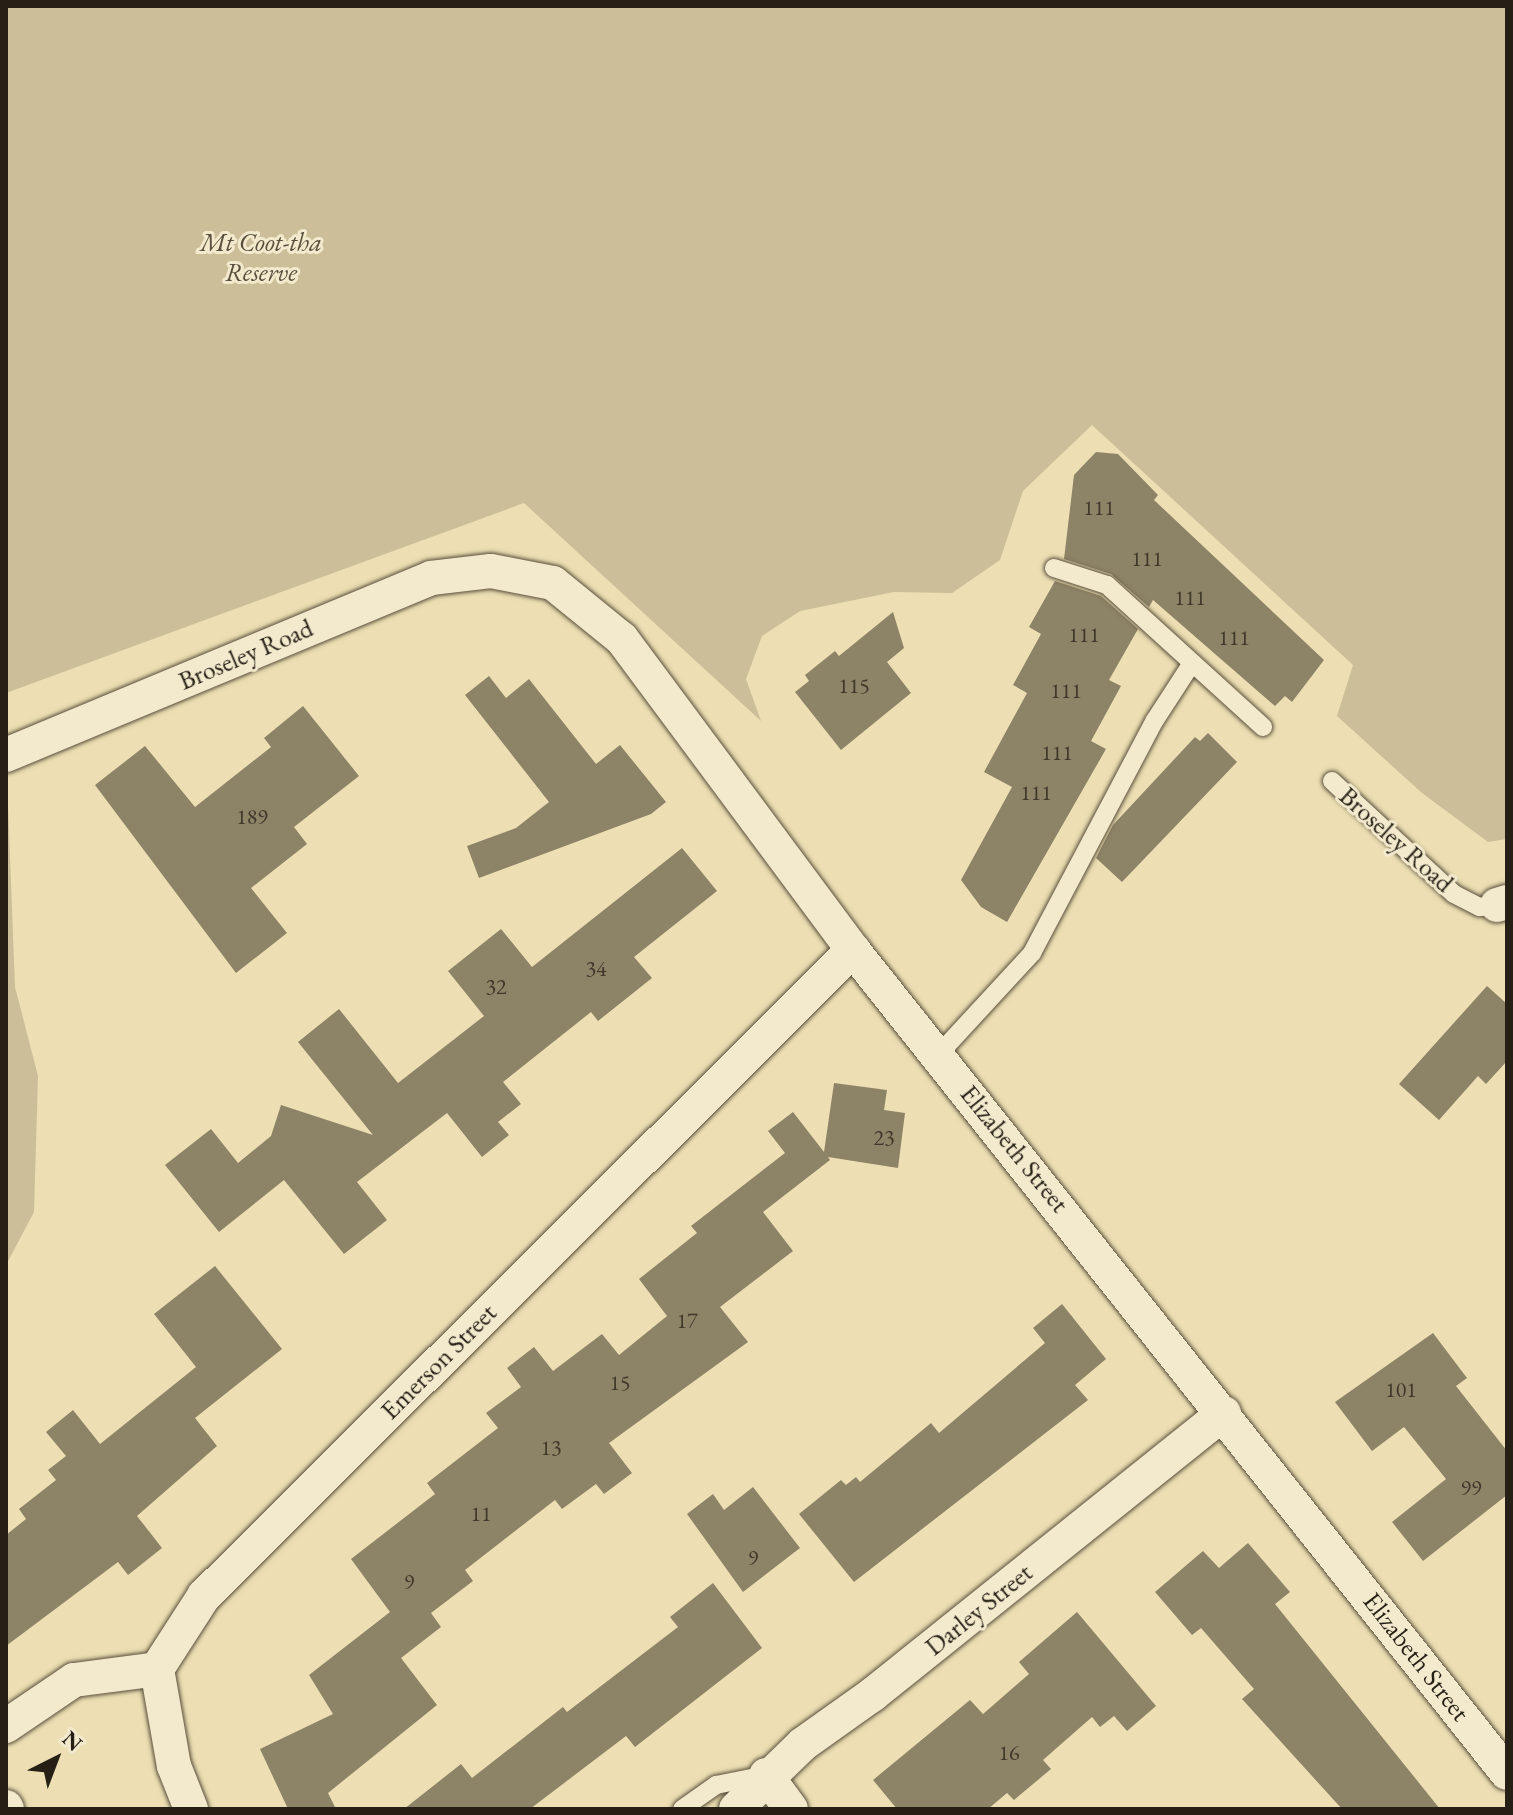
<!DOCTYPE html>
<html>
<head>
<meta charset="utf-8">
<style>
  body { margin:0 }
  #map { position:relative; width:1513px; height:1815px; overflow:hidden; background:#eddfb3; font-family:"EB Garamond",serif }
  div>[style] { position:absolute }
  .green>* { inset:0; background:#cbbe98 }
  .building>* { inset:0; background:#8d8367 }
  .roads { filter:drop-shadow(0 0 2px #584f3c) drop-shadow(0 0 2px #584f3c) }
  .service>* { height:18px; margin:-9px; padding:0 9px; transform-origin:9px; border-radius:9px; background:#f3eace }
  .minor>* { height:34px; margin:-17px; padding:0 17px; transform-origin:17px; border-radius:17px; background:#f3eace }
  span { translate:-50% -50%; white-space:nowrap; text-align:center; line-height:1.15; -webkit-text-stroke:6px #f3eace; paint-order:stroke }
  .number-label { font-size:22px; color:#40382a }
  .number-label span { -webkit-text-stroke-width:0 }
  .park-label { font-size:26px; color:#584f3c; font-style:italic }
  .street-label { font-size:26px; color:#261f15 }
  .frame { position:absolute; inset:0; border:8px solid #261f15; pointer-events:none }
  .north { position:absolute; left:16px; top:1719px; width:80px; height:80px; -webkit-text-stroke:6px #f3eace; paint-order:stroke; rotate:42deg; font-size:22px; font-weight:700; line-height:32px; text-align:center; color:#261f15 }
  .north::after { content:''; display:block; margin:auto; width:28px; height:36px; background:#261f15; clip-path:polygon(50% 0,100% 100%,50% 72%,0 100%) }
</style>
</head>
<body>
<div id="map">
  <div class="green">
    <i style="clip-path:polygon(6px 6px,1507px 6px,1507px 839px,1488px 842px,1422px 793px,1337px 716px,1353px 665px,1092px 425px,1023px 491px,1000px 560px,952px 593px,894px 592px,800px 611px,762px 636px,746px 679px,761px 721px,524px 503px,6px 693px)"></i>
    <i style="clip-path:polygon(6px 752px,15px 987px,38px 1076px,34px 1212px,6px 1265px)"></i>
  </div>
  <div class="building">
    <i style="clip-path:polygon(1096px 452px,1118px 454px,1158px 495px,1154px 500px,1324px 660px,1292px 702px,1285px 696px,1275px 706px,1153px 600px,1149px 607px,1111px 574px,1064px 559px,1074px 475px)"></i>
    <i style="clip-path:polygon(1055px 581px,1101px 596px,1138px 629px,1109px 680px,1121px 686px,1091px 741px,1106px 749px,1007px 922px,981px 907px,961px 880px,1012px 787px,984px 772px,1027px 693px,1013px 685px,1041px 634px,1029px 627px)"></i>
    <i style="clip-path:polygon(893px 612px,904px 648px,887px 662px,911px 693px,841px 750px,795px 692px,809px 681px,805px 675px,835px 651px,839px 656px)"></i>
    <i style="clip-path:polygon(489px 676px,506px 698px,529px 679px,596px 764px,620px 745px,666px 802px,651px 814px,479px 878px,467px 846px,516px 828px,549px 802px,465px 695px)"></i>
    <i style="clip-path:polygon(303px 706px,359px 776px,294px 827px,307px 844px,251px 888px,287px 933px,236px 973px,95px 785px,145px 746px,195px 807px,271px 747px,264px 738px)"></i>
    <i style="clip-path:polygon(1208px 733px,1237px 762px,1122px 882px,1096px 858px,1113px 825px,1195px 737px,1200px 741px)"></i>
    <i style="clip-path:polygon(682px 848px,717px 891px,634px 957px,652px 978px,598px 1021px,591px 1012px,503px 1082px,521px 1104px,498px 1122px,509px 1135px,482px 1157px,447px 1113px,357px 1182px,387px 1220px,344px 1254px,284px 1180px,219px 1232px,165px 1165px,211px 1129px,238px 1163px,271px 1136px,281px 1105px,373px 1135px,298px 1042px,339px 1009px,398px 1083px,484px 1016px,448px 971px,501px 929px,532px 967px)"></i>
    <i style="clip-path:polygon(1487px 986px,1507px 1004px,1507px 1061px,1486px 1084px,1478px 1076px,1439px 1120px,1399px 1084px)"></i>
    <i style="clip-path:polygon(834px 1083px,887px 1090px,884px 1110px,905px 1113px,898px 1168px,828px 1157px,830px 1160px,763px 1212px,793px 1251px,720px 1307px,748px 1342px,609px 1443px,632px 1473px,604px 1494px,596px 1484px,562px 1509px,555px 1500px,465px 1570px,473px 1581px,431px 1613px,441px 1627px,401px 1658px,437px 1705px,328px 1793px,336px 1809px,288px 1809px,260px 1749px,333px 1714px,309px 1675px,390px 1612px,351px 1559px,435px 1494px,427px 1483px,498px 1428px,486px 1413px,521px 1387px,507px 1368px,534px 1347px,553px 1371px,602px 1334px,619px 1355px,667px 1316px,639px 1279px,697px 1233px,691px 1226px,785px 1153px,768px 1131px,793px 1112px,824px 1152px)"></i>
    <i style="clip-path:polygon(215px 1266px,282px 1349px,195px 1418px,217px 1446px,137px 1516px,162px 1548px,128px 1575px,118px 1562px,6px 1646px,6px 1535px,26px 1519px,19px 1509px,56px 1480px,48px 1470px,66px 1456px,46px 1432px,73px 1410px,100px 1444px,196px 1367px,154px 1314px)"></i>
    <i style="clip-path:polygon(1062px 1304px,1106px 1359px,1075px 1385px,1088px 1400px,854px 1582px,799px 1514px,841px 1480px,846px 1485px,856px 1477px,860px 1482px,931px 1423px,939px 1433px,1045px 1343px,1033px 1328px)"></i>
    <i style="clip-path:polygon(1433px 1333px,1467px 1378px,1456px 1386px,1507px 1451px,1507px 1495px,1423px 1561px,1392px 1522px,1446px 1479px,1404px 1427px,1372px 1451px,1335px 1402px)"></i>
    <i style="clip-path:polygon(753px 1487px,800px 1548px,743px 1592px,687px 1514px,713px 1494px,724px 1510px)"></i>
    <i style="clip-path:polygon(1248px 1543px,1290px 1592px,1275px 1604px,1440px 1809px,1342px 1809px,1242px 1699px,1254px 1689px,1201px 1628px,1192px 1635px,1155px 1592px,1203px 1551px,1219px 1568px)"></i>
    <i style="clip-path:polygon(713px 1583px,762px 1648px,635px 1747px,626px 1736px,530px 1809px,404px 1809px,461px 1764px,472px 1778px,563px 1707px,567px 1712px,678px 1627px,670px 1617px)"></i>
    <i style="clip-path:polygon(1077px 1612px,1156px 1706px,1127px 1731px,1114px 1716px,1100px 1727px,1092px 1717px,1043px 1760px,1051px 1769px,1014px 1800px,1007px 1793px,988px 1809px,897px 1809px,873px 1780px,970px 1700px,983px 1714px,1029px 1674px,1019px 1662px)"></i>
  </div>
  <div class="roads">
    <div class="service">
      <i style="left:1054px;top:568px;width:56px;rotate:17.8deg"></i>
      <i style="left:1107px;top:585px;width:211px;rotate:42.3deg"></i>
      <i style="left:1332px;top:781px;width:166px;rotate:42.8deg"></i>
      <i style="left:1454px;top:894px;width:29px;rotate:27deg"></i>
      <i style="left:1480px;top:907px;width:17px;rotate:-7deg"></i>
      <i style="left:938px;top:1055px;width:139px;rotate:-47.3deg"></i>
      <i style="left:1032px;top:953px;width:263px;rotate:-62.2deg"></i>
      <i style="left:1155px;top:720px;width:68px;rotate:-57deg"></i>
      <i style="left:682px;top:1809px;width:42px;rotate:-35.2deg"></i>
      <i style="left:716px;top:1785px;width:51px;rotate:-11.3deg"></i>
    </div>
    <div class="minor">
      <i style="left:6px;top:755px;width:460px;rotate:-22.6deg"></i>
      <i style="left:431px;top:578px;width:60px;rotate:-6.7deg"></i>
      <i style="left:491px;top:571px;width:63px;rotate:11deg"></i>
      <i style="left:553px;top:583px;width:89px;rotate:39.1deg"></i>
      <i style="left:622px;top:639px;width:387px;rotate:53.4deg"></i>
      <i style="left:853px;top:950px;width:1051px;rotate:51.53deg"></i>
      <i style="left:1497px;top:905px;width:10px;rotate:-17deg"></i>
      <i style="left:157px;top:1669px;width:98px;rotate:80.1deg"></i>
      <i style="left:174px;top:1766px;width:46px;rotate:68.4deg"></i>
      <i style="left:6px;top:1726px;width:82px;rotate:-34.1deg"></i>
      <i style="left:74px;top:1680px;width:84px;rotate:-7.5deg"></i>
      <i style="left:157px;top:1669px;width:87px;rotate:-57.2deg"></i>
      <i style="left:204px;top:1596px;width:916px;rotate:-44.87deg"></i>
      <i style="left:766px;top:1775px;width:42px;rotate:53.7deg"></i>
      <i style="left:6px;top:1807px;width:2px;rotate:63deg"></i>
      <i style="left:736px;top:1809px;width:93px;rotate:-44.1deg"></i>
      <i style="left:803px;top:1744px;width:85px;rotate:-35.4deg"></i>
      <i style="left:872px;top:1695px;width:451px;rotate:-38.7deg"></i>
    </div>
  </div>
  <div class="number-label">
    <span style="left:1099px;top:508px">111</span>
    <span style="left:1147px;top:559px">111</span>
    <span style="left:1190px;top:598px">111</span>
    <span style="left:1084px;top:635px">111</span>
    <span style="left:1234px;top:638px">111</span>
    <span style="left:854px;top:686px">115</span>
    <span style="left:1066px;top:691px">111</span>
    <span style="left:1057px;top:753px">111</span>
    <span style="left:1036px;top:793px">111</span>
    <span style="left:252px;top:817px">189</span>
    <span style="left:596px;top:969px">34</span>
    <span style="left:496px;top:987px">32</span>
    <span style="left:884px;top:1138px">23</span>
    <span style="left:687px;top:1321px">17</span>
    <span style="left:620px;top:1383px">15</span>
    <span style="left:1401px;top:1390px">101</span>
    <span style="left:551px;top:1448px">13</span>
    <span style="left:1471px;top:1488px">99</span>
    <span style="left:481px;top:1514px">11</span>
    <span style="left:753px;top:1558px">9</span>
    <span style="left:409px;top:1582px">9</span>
    <span style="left:1009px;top:1753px">16</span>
  </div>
  <div class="park-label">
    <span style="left:261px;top:258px">Mt Coot-tha<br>Reserve</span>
  </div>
  <div class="street-label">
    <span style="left:246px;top:655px;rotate:-23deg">Broseley Road</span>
    <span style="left:1396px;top:840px;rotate:42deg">Broseley Road</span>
    <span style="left:1014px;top:1149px;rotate:51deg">Elizabeth Street</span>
    <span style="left:439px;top:1362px;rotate:-45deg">Emerson Street</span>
    <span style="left:979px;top:1610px;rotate:-39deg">Darley Street</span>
    <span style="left:1416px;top:1657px;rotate:52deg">Elizabeth Street</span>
  </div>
  <div class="frame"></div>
  <div class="north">N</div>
</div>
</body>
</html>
